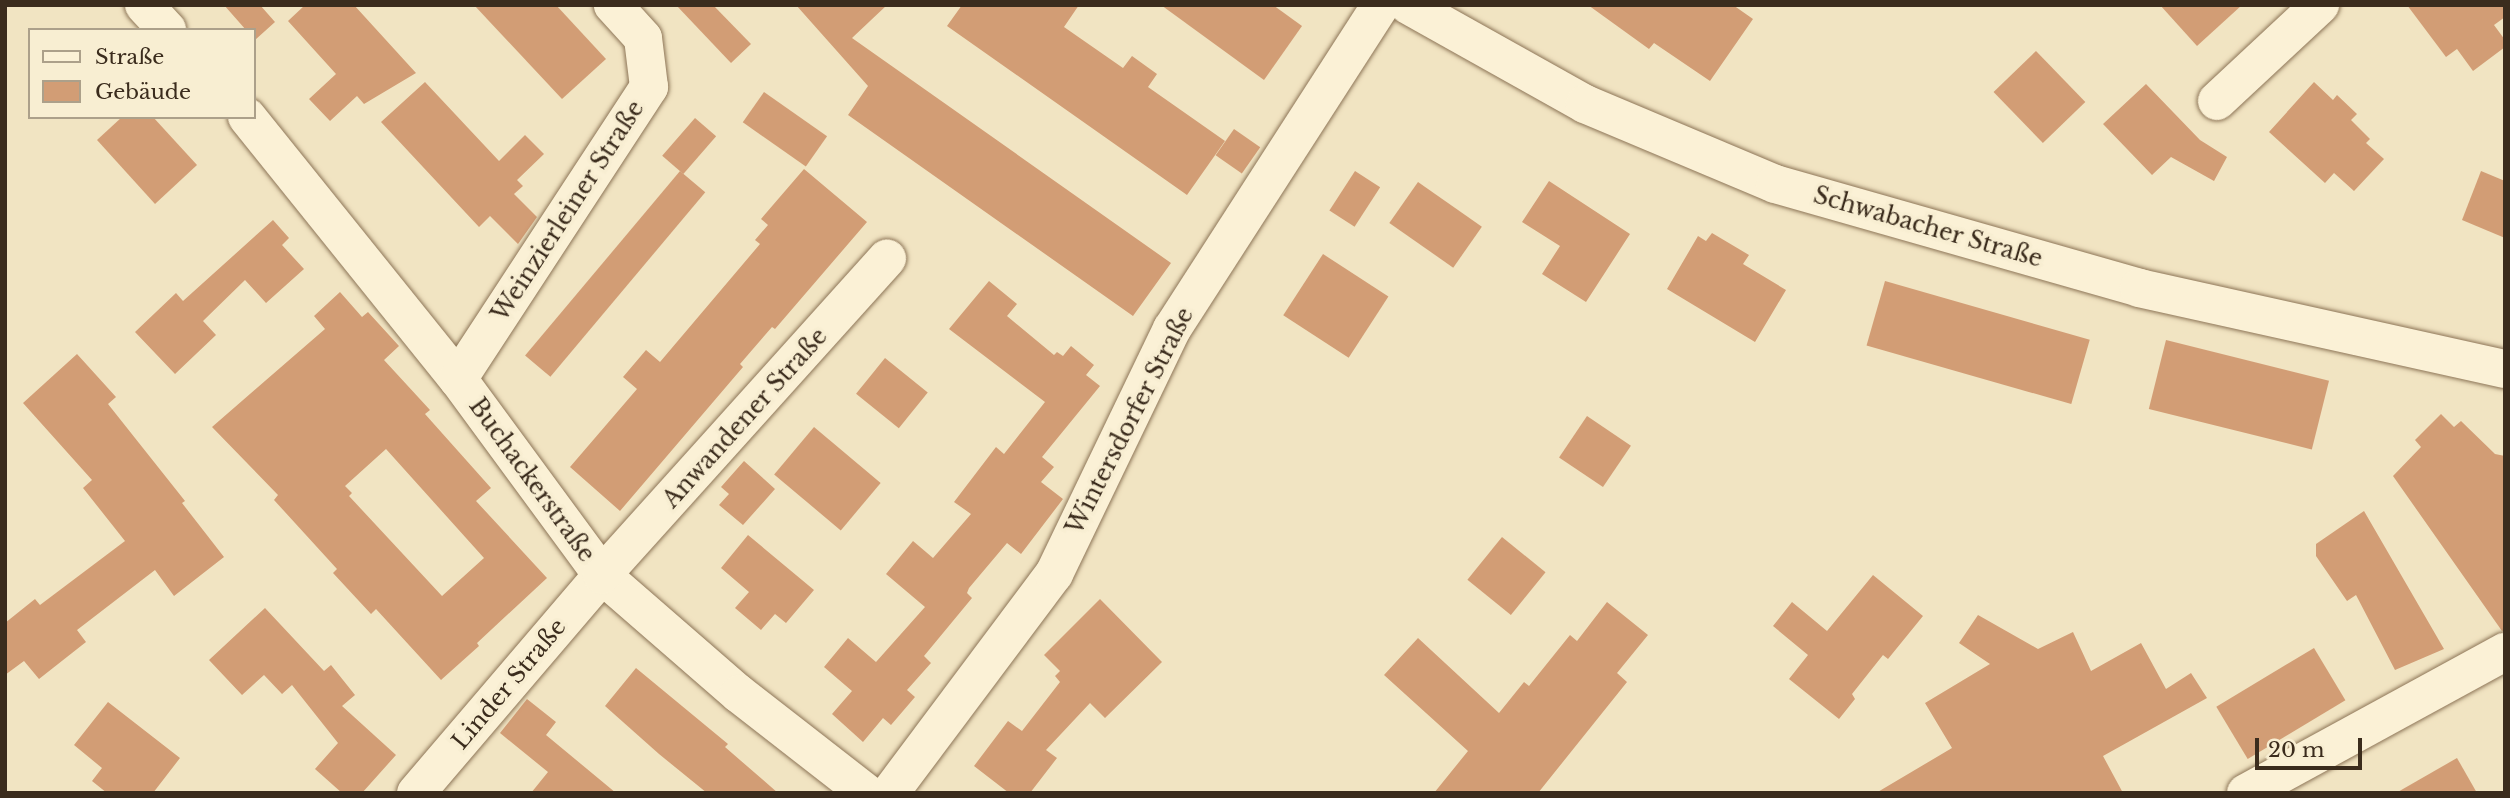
<!DOCTYPE html>
<html>
<head>
<meta charset="utf-8">
<style>
  body { margin:0 }
  #map { position:relative; width:2510px; height:798px; overflow:hidden; background:#f1e4c2; font-family:"Libre Baskerville",serif }
  div>[style] { position:absolute }
  .building>* { inset:0; background:#d29d75; transform-origin:0 0 }
  .roads { filter:drop-shadow(0 0 2px #8d7557) drop-shadow(0 0 2px #8d7557) }
  .minor>* { height:38px; margin:-19px; padding:0 19px; transform-origin:19px; border-radius:19px; background:#fbf1d6 }
  span { translate:-50% -50%; white-space:nowrap; text-align:center; line-height:1.15; -webkit-text-stroke:7px #f8eed2; paint-order:stroke }
  .street-label { font-size:23px; color:#3b2c1d }
  .frame { position:absolute; inset:0; border:7px solid #3b2c1d; pointer-events:none }
  .legend { position:absolute; left:28px; top:28px; width:228px; height:91px; box-sizing:border-box; background:#f8eed2; border:2px solid #aca08a; margin:0; padding:9px 12px; list-style:none; font-size:21px; color:#3b2c1d }
  .legend li { display:flex; align-items:center; gap:14px; height:35px }
  .legend b { width:35px; border:2px solid #aca08a }
  .scale { position:absolute; left:2255px; top:738px; width:107px; height:32px; box-sizing:border-box; border:4px solid #3b2c1d; border-top:0; padding-left:9px; font-size:21px; line-height:24px; white-space:nowrap; color:#3b2c1d; -webkit-text-stroke:5px #f8eed2; paint-order:stroke }
</style>
</head>
<body>
<div id="map">
  <div class="building">
    <i style="clip-path:polygon(224px 5px,260px 5px,275px 22px,255px 40px,254px 30px,246px 30px)"></i>
    <i style="clip-path:polygon(305px 5px,354px 5px,416px 73px,364px 104px,357px 96px,330px 121px,309px 99px,336px 74px,288px 21px)"></i>
    <i style="clip-path:polygon(474px 5px,556px 5px,606px 59px,562px 99px)"></i>
    <i style="clip-path:polygon(676px 5px,713px 5px,751px 44px,731px 63px)"></i>
    <i style="clip-path:polygon(796px 5px,887px 5px,852px 38px,1171px 263px,1133px 316px,848px 115px,868px 86px)"></i>
    <i style="clip-path:polygon(962px 5px,1079px 5px,1064px 27px,1123px 68px,1132px 56px,1157px 74px,1148px 87px,1225px 141px,1187px 195px,947px 26px)"></i>
    <i style="clip-path:polygon(1161px 5px,1273px 5px,1302px 26px,1264px 80px)"></i>
    <i style="clip-path:polygon(1588px 5px,1733px 5px,1753px 19px,1710px 81px,1654px 43px,1649px 49px)"></i>
    <i style="clip-path:polygon(2160px 5px,2242px 5px,2197px 46px)"></i>
    <i style="clip-path:polygon(2407px 5px,2505px 5px,2505px 17px,2494px 25px,2505px 40px,2505px 47px,2473px 71px,2457px 49px,2446px 57px)"></i>
    <i style="left:2036px;top:51px;width:71px;height:59px;rotate:46deg"></i>
    <i style="clip-path:polygon(425px 82px,499px 161px,525px 135px,544px 154px,517px 180px,523px 186px,514px 194px,537px 217px,518px 244px,490px 216px,479px 227px,381px 122px)"></i>
    <i style="clip-path:polygon(2314px 82px,2333px 100px,2337px 95px,2357px 114px,2351px 120px,2370px 139px,2366px 143px,2384px 159px,2354px 191px,2334px 173px,2325px 183px,2269px 132px)"></i>
    <i style="clip-path:polygon(2146px 84px,2200px 140px,2227px 157px,2214px 181px,2171px 157px,2152px 175px,2103px 124px)"></i>
    <i style="left:764px;top:92px;width:77px;height:37px;rotate:35deg"></i>
    <i style="clip-path:polygon(122px 117px,153px 117px,197px 165px,155px 204px,97px 140px)"></i>
    <i style="left:695px;top:118px;width:28px;height:50px;rotate:41deg"></i>
    <i style="left:1234px;top:129px;width:32px;height:32px;rotate:35deg"></i>
    <i style="clip-path:polygon(804px 169px,867px 222px,775px 329px,772px 327px,740px 364px,743px 367px,620px 511px,570px 467px,637px 389px,623px 377px,646px 350px,660px 362px,760px 244px,755px 240px,768px 225px,761px 219px)"></i>
    <i style="left:680px;top:171px;width:33px;height:241px;rotate:40deg"></i>
    <i style="left:1355px;top:171px;width:30px;height:47px;rotate:33deg"></i>
    <i style="clip-path:polygon(2481px 171px,2505px 181px,2505px 238px,2462px 220px)"></i>
    <i style="clip-path:polygon(1549px 181px,1630px 234px,1586px 302px,1542px 274px,1560px 246px,1522px 222px)"></i>
    <i style="left:1418px;top:182px;width:78px;height:50px;rotate:35deg"></i>
    <i style="clip-path:polygon(273px 220px,289px 238px,282px 245px,304px 269px,266px 303px,245px 280px,203px 321px,216px 335px,175px 374px,135px 332px,176px 293px,183px 301px)"></i>
    <i style="clip-path:polygon(1712px 233px,1749px 255px,1743px 264px,1786px 290px,1755px 342px,1667px 289px,1698px 236px,1706px 241px)"></i>
    <i style="left:1323px;top:254px;width:78px;height:73px;rotate:33deg"></i>
    <i style="clip-path:polygon(989px 281px,1017px 304px,1007px 316px,1054px 355px,1057px 352px,1063px 356px,1071px 346px,1094px 365px,1086px 375px,1100px 386px,1042px 457px,1054px 467px,1041px 482px,1063px 499px,1021px 554px,1007px 543px,969px 588px,967px 593px,972px 598px,924px 656px,931px 663px,907px 690px,915px 697px,891px 725px,883px 718px,863px 742px,832px 714px,852px 691px,824px 667px,848px 638px,876px 662px,925px 607px,886px 574px,913px 541px,933px 558px,971px 514px,954px 502px,996px 447px,1004px 454px,1045px 402px,949px 329px)"></i>
    <i style="left:1885px;top:281px;width:213px;height:67px;rotate:16deg"></i>
    <i style="clip-path:polygon(evenodd,340px 292px,362px 317px,368px 312px,399px 346px,384px 360px,430px 410px,425px 414px,491px 488px,476px 501px,547px 578px,477px 643px,479px 646px,441px 680px,376px 609px,371px 614px,333px 573px,337px 569px,274px 500px,278px 495px,212px 427px,325px 329px,314px 316px,340px 292px,386px 449px,484px 558px,442px 596px,349px 496px,352px 493px,345px 486px,386px 449px)"></i>
    <i style="left:2166px;top:340px;width:168px;height:71px;rotate:14deg"></i>
    <i style="clip-path:polygon(77px 354px,116px 397px,108px 404px,185px 501px,182px 503px,224px 557px,174px 596px,155px 570px,77px 630px,86px 642px,39px 679px,24px 661px,5px 675px,5px 623px,35px 599px,40px 605px,125px 541px,83px 488px,92px 480px,23px 403px)"></i>
    <i style="left:885px;top:358px;width:55px;height:46px;rotate:39deg"></i>
    <i style="clip-path:polygon(2441px 414px,2454px 427px,2461px 421px,2495px 454px,2505px 456px,2505px 630px,2502px 631px,2393px 476px,2421px 447px,2415px 440px)"></i>
    <i style="left:1587px;top:416px;width:53px;height:50px;rotate:34deg"></i>
    <i style="left:814px;top:427px;width:87px;height:62px;rotate:40deg"></i>
    <i style="clip-path:polygon(744px 461px,775px 489px,743px 525px,719px 505px,729px 494px,721px 487px)"></i>
    <i style="clip-path:polygon(2364px 511px,2444px 649px,2395px 670px,2356px 595px,2347px 601px,2316px 556px,2316px 544px)"></i>
    <i style="clip-path:polygon(748px 535px,814px 590px,786px 623px,775px 614px,761px 630px,735px 608px,749px 592px,721px 568px)"></i>
    <i style="left:1502px;top:537px;width:56px;height:55px;rotate:39deg"></i>
    <i style="clip-path:polygon(1873px 575px,1923px 616px,1888px 659px,1883px 655px,1852px 694px,1855px 699px,1839px 719px,1789px 679px,1808px 655px,1773px 626px,1792px 602px,1827px 631px)"></i>
    <i style="clip-path:polygon(1100px 599px,1162px 662px,1105px 718px,1090px 703px,1046px 750px,1057px 758px,1030px 793px,1009px 793px,974px 766px,1008px 721px,1022px 731px,1060px 682px,1055px 676px,1060px 671px,1044px 655px)"></i>
    <i style="clip-path:polygon(1607px 602px,1648px 635px,1617px 673px,1627px 682px,1538px 793px,1434px 793px,1468px 751px,1384px 675px,1418px 638px,1499px 713px,1524px 682px,1529px 686px,1570px 635px,1577px 641px)"></i>
    <i style="clip-path:polygon(265px 608px,324px 671px,331px 665px,355px 695px,342px 706px,396px 755px,362px 793px,342px 793px,315px 769px,338px 743px,292px 685px,282px 694px,264px 675px,242px 695px,209px 660px)"></i>
    <i style="clip-path:polygon(1978px 615px,2038px 649px,2073px 632px,2091px 671px,2141px 643px,2166px 689px,2191px 673px,2207px 698px,2103px 756px,2123px 793px,1876px 793px,1952px 748px,1925px 703px,1990px 664px,1959px 643px)"></i>
    <i style="left:2314px;top:648px;width:61px;height:114px;rotate:59deg"></i>
    <i style="clip-path:polygon(636px 668px,728px 744px,725px 747px,778px 793px,707px 793px,659px 754px,605px 706px)"></i>
    <i style="clip-path:polygon(527px 699px,556px 722px,546px 735px,616px 793px,531px 793px,548px 772px,500px 733px)"></i>
    <i style="clip-path:polygon(108px 702px,180px 758px,153px 793px,107px 793px,92px 781px,102px 768px,74px 745px)"></i>
    <i style="clip-path:polygon(2457px 758px,2477px 793px,2396px 793px)"></i>
  </div>
  <div class="roads">
    <div class="minor">
      <i style="left:144px;top:5px;width:34px;rotate:47deg"></i>
      <i style="left:1408px;top:5px;width:203px;rotate:29.2deg"></i>
      <i style="left:1585px;top:104px;width:206px;rotate:22.8deg"></i>
      <i style="left:1775px;top:184px;width:379px;rotate:15.9deg"></i>
      <i style="left:2139px;top:288px;width:375px;rotate:12.5deg"></i>
      <i style="left:2217px;top:101px;width:141px;rotate:-43deg"></i>
      <i style="left:247px;top:117px;width:336px;rotate:51.2deg"></i>
      <i style="left:458px;top:379px;width:243px;rotate:53.7deg"></i>
      <i style="left:602px;top:575px;width:181px;rotate:41deg"></i>
      <i style="left:739px;top:694px;width:161px;rotate:37.9deg"></i>
      <i style="left:458px;top:379px;width:349px;rotate:-56.8deg"></i>
      <i style="left:649px;top:87px;width:49px;rotate:-97deg"></i>
      <i style="left:643px;top:38px;width:45px;rotate:-132.3deg"></i>
      <i style="left:416px;top:793px;width:287px;rotate:-49.5deg"></i>
      <i style="left:602px;top:575px;width:426px;rotate:-48deg"></i>
      <i style="left:890px;top:793px;width:274px;rotate:-53.2deg"></i>
      <i style="left:1054px;top:574px;width:272px;rotate:-64.3deg"></i>
      <i style="left:1172px;top:329px;width:386px;rotate:-57.2deg"></i>
      <i style="left:2246px;top:793px;width:295px;rotate:-28.6deg"></i>
    </div>
  </div>
  <div class="street-label">
    <span style="left:568px;top:211px;rotate:-57deg">Weinzierleiner Straße</span>
    <span style="left:1928px;top:227px;rotate:16deg">Schwabacher Straße</span>
    <span style="left:745px;top:418px;rotate:-48deg">Anwandener Straße</span>
    <span style="left:1130px;top:421px;rotate:-63deg">Wintersdorfer Straße</span>
    <span style="left:532px;top:480px;rotate:54deg">Buchackerstraße</span>
    <span style="left:509px;top:684px;rotate:-50deg">Linder Straße</span>
  </div>
  <div class="frame"></div>
  <ul class="legend">
  <li><b style="height:9px;background:#fbf1d6"></b>Straße</li>
  <li><b style="height:19px;background:#d29d75"></b>Gebäude</li>
  </ul>
  <div class="scale">20 m</div>
</div>
</body>
</html>
